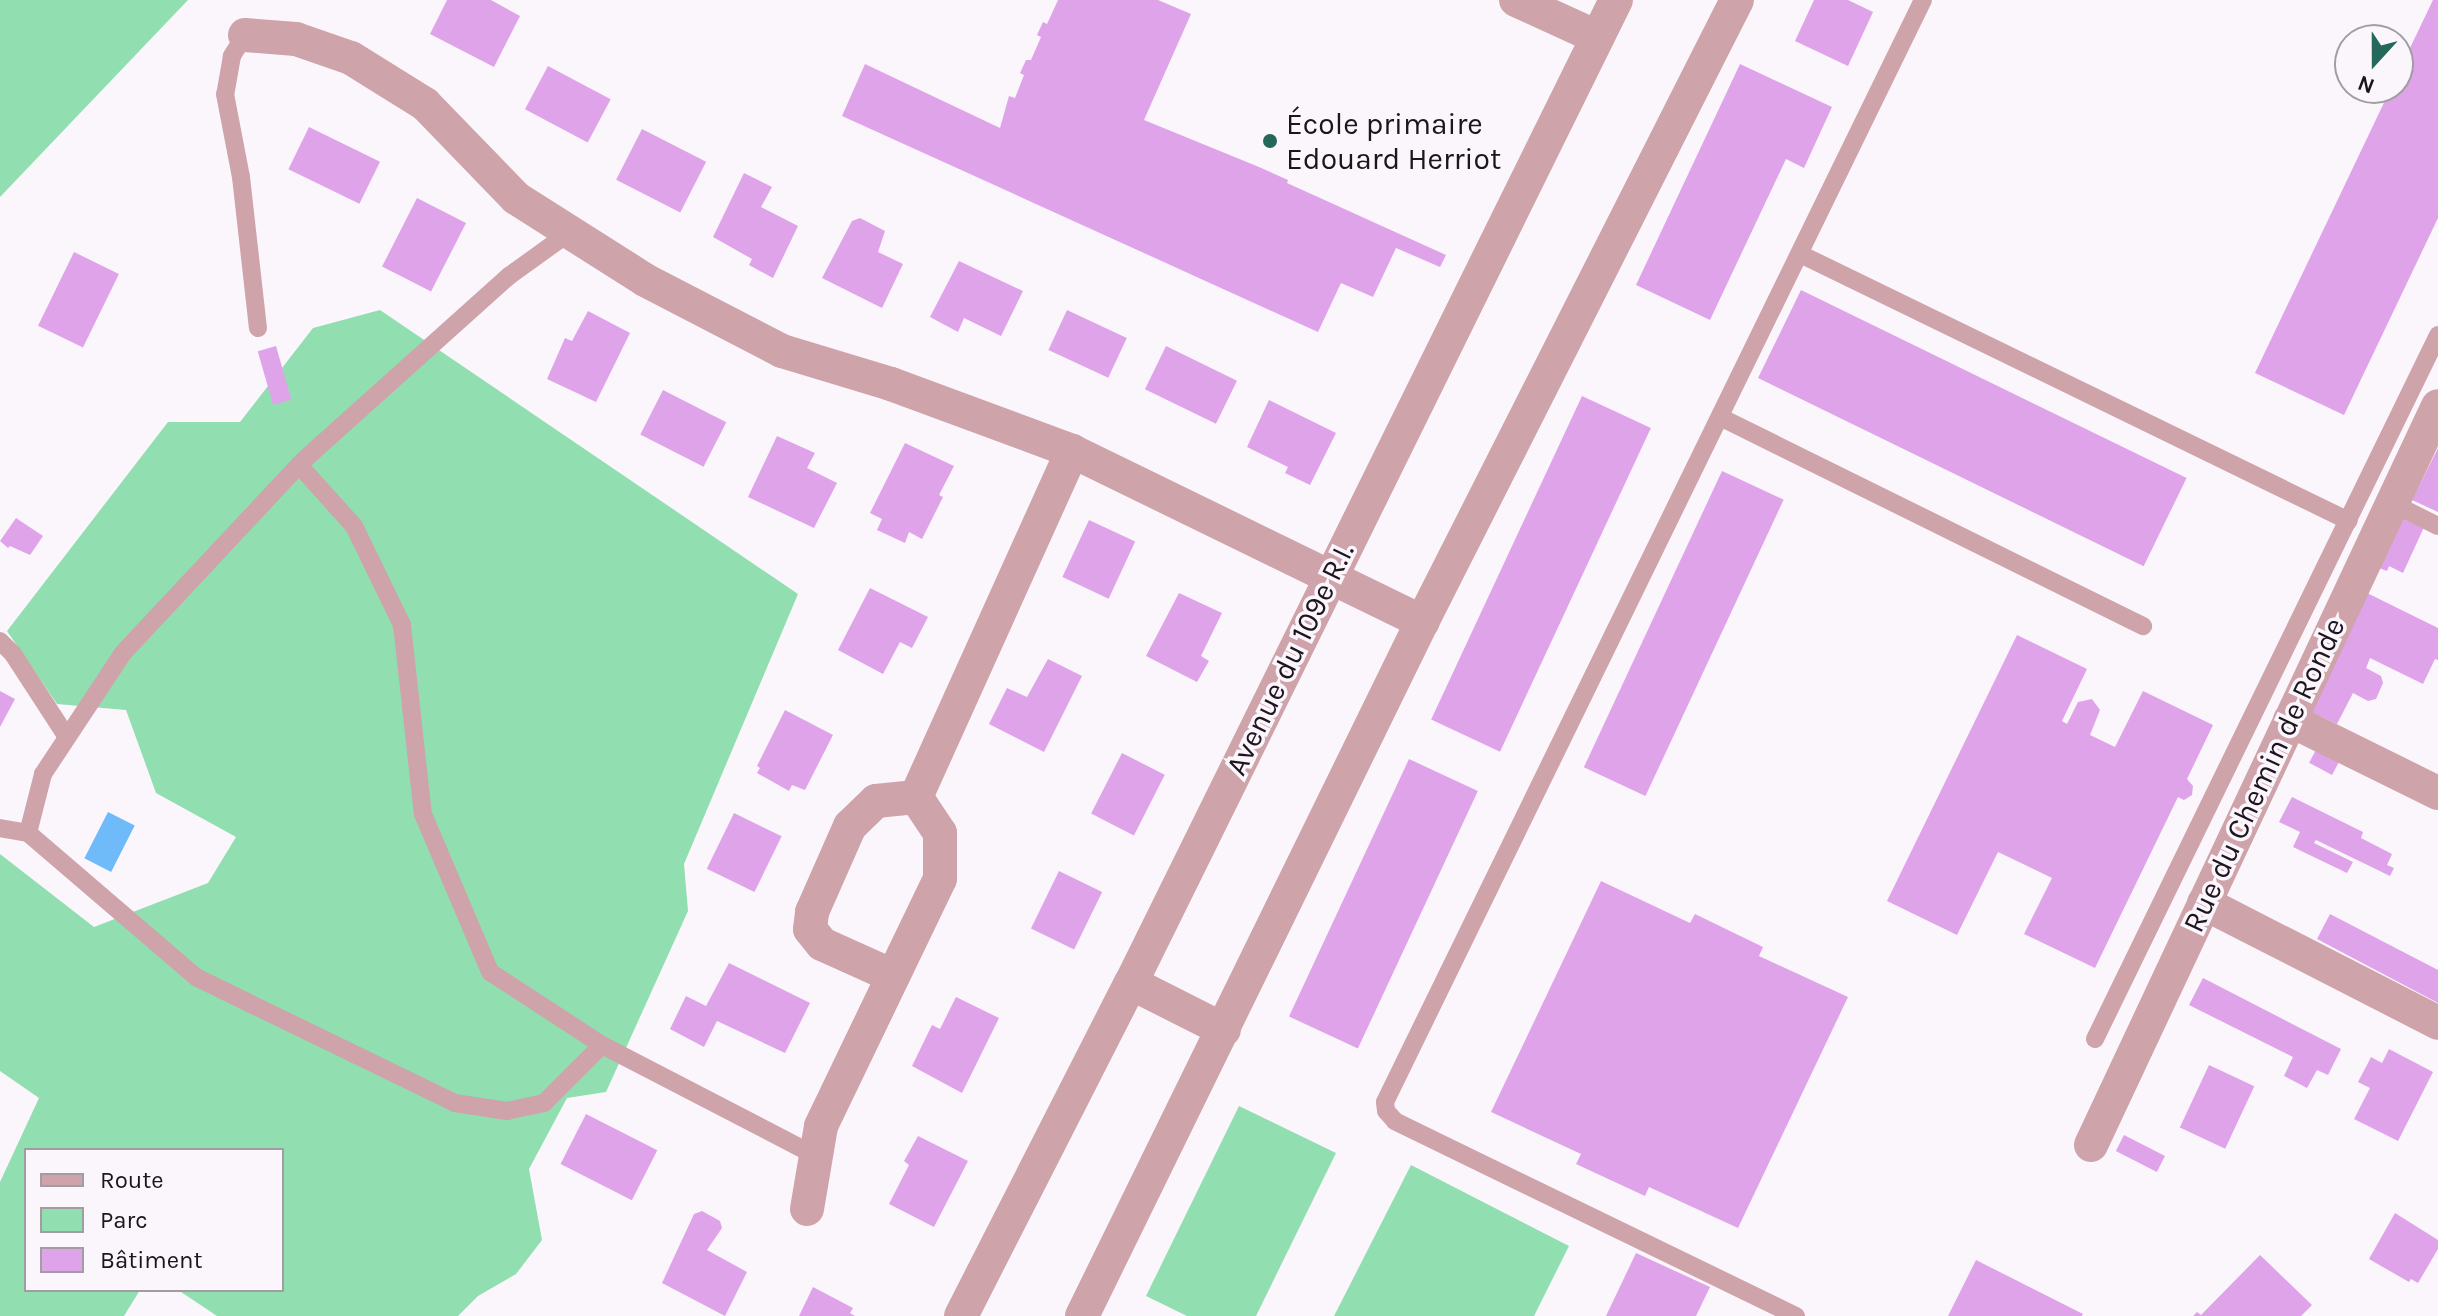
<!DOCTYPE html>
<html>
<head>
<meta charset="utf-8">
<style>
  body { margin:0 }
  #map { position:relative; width:2438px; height:1316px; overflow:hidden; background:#fbf6fc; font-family:Karla,sans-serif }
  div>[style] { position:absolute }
  .green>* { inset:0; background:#91dfb0 }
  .water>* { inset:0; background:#6fbaf8; transform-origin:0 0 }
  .building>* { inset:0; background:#dfa3ea; transform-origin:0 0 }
  .service>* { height:18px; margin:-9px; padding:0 9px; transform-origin:9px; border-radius:9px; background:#cfa3aa }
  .minor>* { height:34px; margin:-17px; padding:0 17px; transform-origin:17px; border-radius:17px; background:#cfa3aa }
  .dots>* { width:22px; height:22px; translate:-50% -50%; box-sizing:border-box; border:4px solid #fbf6fc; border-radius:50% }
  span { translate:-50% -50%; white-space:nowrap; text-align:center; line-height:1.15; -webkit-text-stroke:7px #fbf6fc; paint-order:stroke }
  .poi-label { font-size:30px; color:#1d141e }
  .left { translate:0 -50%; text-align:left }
  .street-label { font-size:30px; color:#1d141e }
  .legend { position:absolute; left:24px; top:1148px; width:260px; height:144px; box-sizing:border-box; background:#fbf6fc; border:2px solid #a29ca3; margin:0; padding:10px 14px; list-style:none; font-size:24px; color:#1d141e }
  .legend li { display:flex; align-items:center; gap:16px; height:40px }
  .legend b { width:40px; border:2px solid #a29ca3 }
  .north { position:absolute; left:2334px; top:24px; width:80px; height:80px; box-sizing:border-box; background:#fbf6fc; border:2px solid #a29ca3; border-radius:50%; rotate:201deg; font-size:22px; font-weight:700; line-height:32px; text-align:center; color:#1d141e }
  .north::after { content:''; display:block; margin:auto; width:28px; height:36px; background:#23685a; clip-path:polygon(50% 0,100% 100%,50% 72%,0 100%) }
</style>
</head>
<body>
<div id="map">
  <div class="green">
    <i style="clip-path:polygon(0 0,188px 0,0 197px)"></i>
    <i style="clip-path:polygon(380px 310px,798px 594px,684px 864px,688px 911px,606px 1092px,567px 1098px,529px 1169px,542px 1240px,516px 1274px,478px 1296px,458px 1316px,217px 1316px,178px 1290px,282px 1290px,282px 1150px,26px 1150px,26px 1290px,140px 1290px,124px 1316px,0 1316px,0 1182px,39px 1098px,0 1071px,0 854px,94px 927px,208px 883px,236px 837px,156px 793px,126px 710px,57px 704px,7px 631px,168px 422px,240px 422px,313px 328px)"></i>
    <i style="clip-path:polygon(1239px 1106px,1336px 1153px,1256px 1316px,1187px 1316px,1146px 1296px)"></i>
    <i style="clip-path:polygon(1411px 1165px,1569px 1246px,1534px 1316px,1334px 1316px)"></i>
  </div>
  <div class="water">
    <i style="left:108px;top:812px;width:30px;height:52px;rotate:27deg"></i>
  </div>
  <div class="building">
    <i style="clip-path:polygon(447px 0,491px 0,520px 16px,494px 67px,430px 34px)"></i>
    <i style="clip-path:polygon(1058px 0,1158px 0,1191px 14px,1144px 120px,1259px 167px,1288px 180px,1287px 183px,1446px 255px,1440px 267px,1396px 248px,1373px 297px,1341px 283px,1318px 332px,842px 116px,865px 64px,1000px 128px,1009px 96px,1015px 98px,1024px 75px,1020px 73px,1026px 60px,1031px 60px,1041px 37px,1037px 35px,1043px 22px,1047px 24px)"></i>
    <i style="clip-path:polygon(1814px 0,1848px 0,1873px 12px,1848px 66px,1795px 41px)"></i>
    <i style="clip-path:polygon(2433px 0,2438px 0,2438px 218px,2344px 415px,2255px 373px,2391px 88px,2398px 88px,2398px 73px)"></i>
    <i style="clip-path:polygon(1740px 64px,1832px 107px,1804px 168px,1786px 159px,1710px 320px,1636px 285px)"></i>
    <i style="left:548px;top:66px;width:71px;height:49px;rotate:28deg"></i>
    <i style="left:309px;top:127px;width:79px;height:47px;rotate:26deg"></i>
    <i style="left:642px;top:129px;width:72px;height:57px;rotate:27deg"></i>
    <i style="clip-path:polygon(744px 173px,772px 187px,761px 207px,798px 226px,773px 278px,749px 265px,752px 259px,713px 237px)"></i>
    <i style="left:417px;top:198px;width:55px;height:77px;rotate:27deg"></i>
    <i style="clip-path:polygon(860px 218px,885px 231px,878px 252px,903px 264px,882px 308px,822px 278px,852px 221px)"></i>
    <i style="left:74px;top:252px;width:50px;height:82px;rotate:26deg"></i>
    <i style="clip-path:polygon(959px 261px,1023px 291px,1001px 336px,964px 318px,958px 332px,930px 317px)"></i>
    <i style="left:1801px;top:290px;width:429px;height:98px;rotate:26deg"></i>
    <i style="left:1067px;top:310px;width:66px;height:44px;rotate:25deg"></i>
    <i style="clip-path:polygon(588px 311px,630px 333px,596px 402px,547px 379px,565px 338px,572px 341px)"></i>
    <i style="left:276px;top:346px;width:56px;height:19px;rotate:74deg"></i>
    <i style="left:1166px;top:346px;width:79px;height:48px;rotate:26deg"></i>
    <i style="left:663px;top:390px;width:71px;height:50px;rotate:27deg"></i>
    <i style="left:1582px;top:396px;width:76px;height:357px;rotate:25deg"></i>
    <i style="clip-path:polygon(1269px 400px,1336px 433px,1310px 485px,1285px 473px,1288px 467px,1247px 447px)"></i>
    <i style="clip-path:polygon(777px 436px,815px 453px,807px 468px,837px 483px,814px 528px,748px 497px)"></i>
    <i style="clip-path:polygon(905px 443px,954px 466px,939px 495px,943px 497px,922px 539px,909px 532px,905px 543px,877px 530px,882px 519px,870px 513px)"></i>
    <i style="clip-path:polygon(2438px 448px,2438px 512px,2412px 500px)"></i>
    <i style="left:1722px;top:471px;width:68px;height:327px;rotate:25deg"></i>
    <i style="clip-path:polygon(2403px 516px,2425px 525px,2403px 573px,2389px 566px,2387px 571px,2379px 568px)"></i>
    <i style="clip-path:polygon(16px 518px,43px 536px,30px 555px,10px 546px,8px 548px,0 541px)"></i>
    <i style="left:1089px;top:520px;width:51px;height:63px;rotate:25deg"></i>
    <i style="clip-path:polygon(870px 588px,928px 617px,912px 648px,900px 642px,883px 674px,838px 650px)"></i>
    <i style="clip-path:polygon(1179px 593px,1222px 613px,1201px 656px,1209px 661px,1197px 682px,1146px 656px)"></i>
    <i style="clip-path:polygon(2367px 593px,2438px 628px,2438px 660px,2435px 659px,2423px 684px,2370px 658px,2366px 668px,2381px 676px,2383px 683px,2376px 699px,2368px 701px,2353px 693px,2337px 724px,2309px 711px)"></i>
    <i style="clip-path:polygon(2017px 635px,2087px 669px,2062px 721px,2067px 724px,2078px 702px,2092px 699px,2100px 710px,2090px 735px,2115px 747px,2143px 691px,2213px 725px,2187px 779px,2193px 786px,2192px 795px,2184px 800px,2178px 797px,2095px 968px,2024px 934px,2052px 878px,1998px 852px,1957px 935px,1887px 901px)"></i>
    <i style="clip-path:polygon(1048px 659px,1082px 676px,1044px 752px,989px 724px,1007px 688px,1027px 697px)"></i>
    <i style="clip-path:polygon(0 691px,15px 699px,0 727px)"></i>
    <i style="clip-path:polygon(785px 710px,833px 735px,805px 790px,792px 785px,789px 791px,757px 773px,760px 768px,757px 766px)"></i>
    <i style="left:2318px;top:746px;width:26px;height:19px;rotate:28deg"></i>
    <i style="left:1122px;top:753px;width:48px;height:68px;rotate:27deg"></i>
    <i style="left:1409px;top:759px;width:76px;height:284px;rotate:25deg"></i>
    <i style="clip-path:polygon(2292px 797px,2363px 832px,2361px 838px,2392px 854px,2387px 865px,2394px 868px,2390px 876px,2316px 840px,2314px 843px,2353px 862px,2347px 873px,2293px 847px,2300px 832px,2279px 822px)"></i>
    <i style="left:734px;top:813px;width:53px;height:62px;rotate:26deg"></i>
    <i style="left:1059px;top:871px;width:48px;height:64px;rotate:26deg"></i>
    <i style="clip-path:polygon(1601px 881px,1690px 923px,1695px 914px,1763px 947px,1759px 956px,1848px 997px,1738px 1228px,1649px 1187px,1645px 1196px,1576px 1164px,1581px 1154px,1491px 1112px)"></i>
    <i style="clip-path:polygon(2330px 914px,2438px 970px,2438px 1003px,2317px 939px)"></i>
    <i style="clip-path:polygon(729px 963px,810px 1003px,785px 1053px,717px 1021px,704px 1047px,670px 1029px,686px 996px,706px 1006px)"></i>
    <i style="clip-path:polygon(2203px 978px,2341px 1049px,2328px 1075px,2317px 1070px,2307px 1088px,2284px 1076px,2293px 1057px,2189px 1005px)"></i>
    <i style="clip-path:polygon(956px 997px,999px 1018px,962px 1093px,912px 1066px,932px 1025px,940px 1029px)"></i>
    <i style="clip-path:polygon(2389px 1049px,2433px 1072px,2398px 1141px,2354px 1119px,2370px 1088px,2358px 1082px,2367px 1065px,2371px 1057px,2382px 1063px)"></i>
    <i style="left:2209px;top:1065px;width:50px;height:69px;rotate:25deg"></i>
    <i style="left:586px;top:1114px;width:80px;height:56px;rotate:27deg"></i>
    <i style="left:2124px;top:1135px;width:46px;height:18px;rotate:27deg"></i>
    <i style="clip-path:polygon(918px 1136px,968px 1161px,934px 1227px,889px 1204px,909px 1165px,904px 1161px)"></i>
    <i style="clip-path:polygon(702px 1211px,720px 1221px,722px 1228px,707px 1250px,747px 1272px,725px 1316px,662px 1283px,694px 1214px)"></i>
    <i style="clip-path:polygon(2395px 1213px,2438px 1240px,2438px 1249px,2418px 1283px,2411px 1279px,2409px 1282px,2369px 1259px)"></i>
    <i style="clip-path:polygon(1636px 1253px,1710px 1287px,1696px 1316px,1606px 1316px)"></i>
    <i style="clip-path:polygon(2260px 1255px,2312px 1305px,2301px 1316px,2193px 1316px,2197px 1312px,2201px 1315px)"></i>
    <i style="clip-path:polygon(1976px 1260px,2083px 1314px,2082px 1316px,1948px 1316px)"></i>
    <i style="clip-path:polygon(813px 1287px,853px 1308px,850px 1313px,855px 1316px,799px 1316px)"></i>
  </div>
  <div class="service">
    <i style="left:245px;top:35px;width:25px;rotate:122deg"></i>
    <i style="left:232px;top:56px;width:39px;rotate:100deg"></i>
    <i style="left:225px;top:94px;width:85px;rotate:79.1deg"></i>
    <i style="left:241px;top:177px;width:152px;rotate:83.6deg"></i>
    <i style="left:1800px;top:254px;width:610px;rotate:25.94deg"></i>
    <i style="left:1720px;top:417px;width:472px;rotate:26.3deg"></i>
    <i style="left:299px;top:465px;width:82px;rotate:48deg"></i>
    <i style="left:354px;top:526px;width:110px;rotate:64.1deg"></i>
    <i style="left:402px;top:625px;width:190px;rotate:83.7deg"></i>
    <i style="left:423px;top:814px;width:172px;rotate:67deg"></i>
    <i style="left:490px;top:972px;width:134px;rotate:33.1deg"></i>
    <i style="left:602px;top:1045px;width:82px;rotate:135deg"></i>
    <i style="left:544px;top:1103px;width:38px;rotate:168deg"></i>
    <i style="left:507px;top:1111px;width:53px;rotate:-171.3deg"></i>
    <i style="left:455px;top:1103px;width:288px;rotate:-154.1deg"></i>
    <i style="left:196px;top:977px;width:221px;rotate:-139.4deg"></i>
    <i style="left:28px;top:833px;width:61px;rotate:-75.7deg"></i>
    <i style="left:43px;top:774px;width:145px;rotate:-56.5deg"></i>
    <i style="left:123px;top:653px;width:258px;rotate:-46.9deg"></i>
    <i style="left:299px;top:465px;width:10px;rotate:-45deg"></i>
    <i style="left:306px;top:458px;width:273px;rotate:-41.9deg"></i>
    <i style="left:509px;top:276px;width:75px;rotate:-35.8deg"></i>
    <i style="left:2392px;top:503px;width:51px;rotate:26.6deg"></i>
    <i style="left:0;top:641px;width:18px;rotate:45deg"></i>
    <i style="left:13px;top:654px;width:99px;rotate:57deg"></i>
    <i style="left:0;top:828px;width:28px;rotate:10deg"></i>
    <i style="left:2095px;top:1039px;width:783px;rotate:-64.02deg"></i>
    <i style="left:602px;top:1045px;width:241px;rotate:27.4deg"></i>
    <i style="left:1796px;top:1316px;width:446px;rotate:-154.1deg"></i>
    <i style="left:1395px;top:1121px;width:13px;rotate:-132deg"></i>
    <i style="left:1386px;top:1111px;width:9px;rotate:-96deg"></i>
    <i style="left:1385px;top:1102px;width:1226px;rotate:-63.98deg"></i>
  </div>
  <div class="minor">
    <i style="left:1516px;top:0;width:89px;rotate:24.6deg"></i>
    <i style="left:245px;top:35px;width:51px;rotate:4.5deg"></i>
    <i style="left:296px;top:39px;width:58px;rotate:19.1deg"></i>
    <i style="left:351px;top:58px;width:87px;rotate:31.9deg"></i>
    <i style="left:425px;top:104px;width:131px;rotate:45.9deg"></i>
    <i style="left:516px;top:198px;width:153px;rotate:32.4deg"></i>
    <i style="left:645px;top:280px;width:154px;rotate:27.4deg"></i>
    <i style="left:782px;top:351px;width:114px;rotate:16.8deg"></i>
    <i style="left:891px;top:384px;width:193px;rotate:20.3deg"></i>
    <i style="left:1072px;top:451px;width:390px;rotate:26deg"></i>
    <i style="left:2290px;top:720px;width:165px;rotate:26.3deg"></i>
    <i style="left:2204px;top:903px;width:263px;rotate:27.1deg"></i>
    <i style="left:893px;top:976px;width:78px;rotate:-155.7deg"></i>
    <i style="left:822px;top:944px;width:19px;rotate:-129deg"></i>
    <i style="left:810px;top:929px;width:17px;rotate:-83deg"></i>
    <i style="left:812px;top:912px;width:94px;rotate:-66.2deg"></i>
    <i style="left:850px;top:826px;width:36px;rotate:-44deg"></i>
    <i style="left:876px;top:801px;width:40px;rotate:-5.7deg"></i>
    <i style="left:1131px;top:983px;width:104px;rotate:26.8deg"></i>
    <i style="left:2091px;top:1145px;width:816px;rotate:-64.85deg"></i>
    <i style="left:807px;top:1209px;width:84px;rotate:-80.4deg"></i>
    <i style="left:821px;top:1126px;width:274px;rotate:-64.3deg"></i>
    <i style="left:940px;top:879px;width:46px;rotate:-90deg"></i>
    <i style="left:940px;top:833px;width:43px;rotate:-123.7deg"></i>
    <i style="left:916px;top:797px;width:380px;rotate:-65.7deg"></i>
    <i style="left:961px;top:1316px;width:374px;rotate:-63deg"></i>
    <i style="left:1131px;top:983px;width:1096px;rotate:-63.74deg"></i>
    <i style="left:1082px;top:1316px;width:773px;rotate:-63.9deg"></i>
    <i style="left:1422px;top:622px;width:697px;rotate:-63.14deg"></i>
  </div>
  <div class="dots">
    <i style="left:1270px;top:141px;background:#23685a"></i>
  </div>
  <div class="poi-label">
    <span class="left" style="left:1286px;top:141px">École primaire<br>Edouard Herriot</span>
  </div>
  <div class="street-label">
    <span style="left:1290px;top:659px;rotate:-64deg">Avenue du 109e R.I.</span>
    <span style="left:2264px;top:775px;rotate:-65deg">Rue du Chemin de Ronde</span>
  </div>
  <ul class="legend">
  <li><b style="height:10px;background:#cfa3aa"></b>Route</li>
  <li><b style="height:22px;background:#91dfb0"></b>Parc</li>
  <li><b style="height:22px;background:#dfa3ea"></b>Bâtiment</li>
  </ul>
  <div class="north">N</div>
</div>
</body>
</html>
